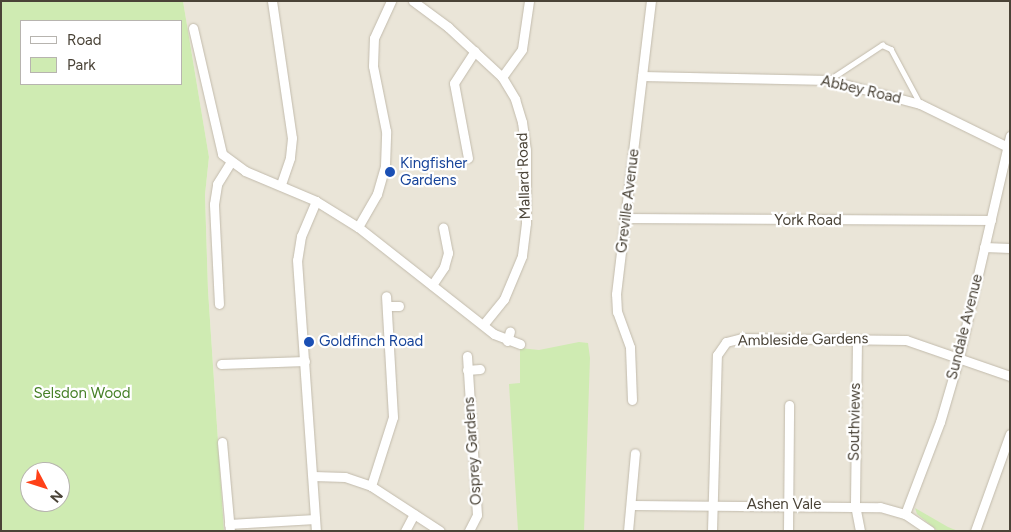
<!DOCTYPE html>
<html>
<head>
<meta charset="utf-8">
<style>
  body { margin:0 }
  #map { position:relative; width:1011px; height:532px; overflow:hidden; background:#f6f2ea; font-family:Figtree,sans-serif }
  div>[style] { position:absolute }
  .residential>* { inset:0; background:#eae5d8 }
  .green>* { inset:0; background:#cfebb2 }
  .roads { filter:drop-shadow(0 0 1px #c2bbac) drop-shadow(0 0 1px #c2bbac) }
  .lane>* { height:4.5px; margin:-2.25px; padding:0 2.25px; transform-origin:2.25px; border-radius:2.25px; background:#fff }
  .street>* { height:9px; margin:-4.5px; padding:0 4.5px; transform-origin:4.5px; border-radius:4.5px; background:#fff }
  .dots>* { width:14px; height:14px; translate:-50% -50%; box-sizing:border-box; border:2px solid #fff; border-radius:50% }
  span { translate:-50% -50%; white-space:nowrap; text-align:center; line-height:1.15; -webkit-text-stroke:4.5px #fff; paint-order:stroke }
  .street-label { font-size:15px; color:#4a4337 }
  .transit-label { font-size:15px; color:#164399 }
  .left { translate:0 -50%; text-align:left }
  .park-label { font-size:15px; color:#468027 }
  .frame { position:absolute; inset:0; border:2px solid #4a4337; pointer-events:none }
  .legend { position:absolute; left:20px; top:20px; width:162px; height:65px; box-sizing:border-box; background:#fff; border:1px solid #b7b4af; margin:0; padding:6px 9px; list-style:none; font-size:15px; color:#4a4337 }
  .legend li { display:flex; align-items:center; gap:10px; height:25px }
  .legend b { width:25px; border:1px solid #b7b4af }
  .north { position:absolute; left:20px; top:462px; width:50px; height:50px; box-sizing:border-box; background:#fff; border:1px solid #b7b4af; border-radius:50%; rotate:130deg; font-size:14px; font-weight:700; line-height:20px; text-align:center; color:#4a4337 }
  .north::after { content:''; display:block; margin:auto; width:18px; height:22px; background:#ff4118; clip-path:polygon(50% 0,100% 100%,50% 72%,0 100%) }
</style>
</head>
<body>
<div id="map">
  <div class="residential">
    <i style="clip-path:polygon(183px 1px,1010px 1px,1010px 531px,224px 531px,208px 290px,205px 195px,209px 157px)"></i>
  </div>
  <div class="green">
    <i style="clip-path:polygon(evenodd,1px 1px,183px 1px,209px 157px,205px 195px,208px 290px,224px 531px,1px 531px,1px 1px,21px 21px,181px 21px,181px 84px,21px 84px,21px 21px,1px 1px,30px 472px,60px 472px,60px 502px,30px 502px,30px 472px)"></i>
    <i style="clip-path:polygon(579px 342px,588px 343px,590px 358px,584px 531px,518px 531px,509px 384px,520px 383px,520px 348px,539px 350px)"></i>
    <i style="clip-path:polygon(915px 508px,948px 527px,958px 531px,938px 531px,917px 514px)"></i>
  </div>
  <div class="roads">
    <div class="lane">
      <i style="left:829px;top:80px;width:64px;rotate:-33.4deg"></i>
      <i style="left:882px;top:45px;width:10px;rotate:24deg"></i>
      <i style="left:891px;top:49px;width:61px;rotate:61.8deg"></i>
    </div>
    <div class="street">
      <i style="left:272px;top:1px;width:138px;rotate:81.7deg"></i>
      <i style="left:292px;top:138px;width:20px;rotate:96deg"></i>
      <i style="left:290px;top:158px;width:28px;rotate:109deg"></i>
      <i style="left:413px;top:1px;width:44px;rotate:36.6deg"></i>
      <i style="left:448px;top:27px;width:74px;rotate:42.8deg"></i>
      <i style="left:502px;top:77px;width:26px;rotate:59deg"></i>
      <i style="left:515px;top:99px;width:24px;rotate:73deg"></i>
      <i style="left:522px;top:122px;width:28px;rotate:82deg"></i>
      <i style="left:526px;top:150px;width:73px;rotate:90deg"></i>
      <i style="left:526px;top:223px;width:33px;rotate:97deg"></i>
      <i style="left:522px;top:256px;width:47px;rotate:112.7deg"></i>
      <i style="left:504px;top:299px;width:33px;rotate:129deg"></i>
      <i style="left:193px;top:28px;width:129px;rotate:77deg"></i>
      <i style="left:222px;top:154px;width:29px;rotate:36deg"></i>
      <i style="left:245px;top:171px;width:77px;rotate:22.9deg"></i>
      <i style="left:316px;top:201px;width:49px;rotate:31.8deg"></i>
      <i style="left:358px;top:227px;width:173px;rotate:38.2deg"></i>
      <i style="left:494px;top:334px;width:28px;rotate:21deg"></i>
      <i style="left:642px;top:76px;width:187px;rotate:1.2deg"></i>
      <i style="left:829px;top:80px;width:94px;rotate:14.8deg"></i>
      <i style="left:920px;top:104px;width:100px;rotate:26.1deg"></i>
      <i style="left:502px;top:77px;width:34px;rotate:-54deg"></i>
      <i style="left:522px;top:49px;width:49px;rotate:-81.7deg"></i>
      <i style="left:468px;top:158px;width:76px;rotate:-100.6deg"></i>
      <i style="left:454px;top:83px;width:38px;rotate:-57deg"></i>
      <i style="left:316px;top:201px;width:38px;rotate:113deg"></i>
      <i style="left:301px;top:236px;width:24px;rotate:99deg"></i>
      <i style="left:297px;top:260px;width:272px;rotate:86deg"></i>
      <i style="left:626px;top:218px;width:365px;rotate:0.3deg"></i>
      <i style="left:358px;top:227px;width:38px;rotate:-60deg"></i>
      <i style="left:377px;top:194px;width:29px;rotate:-74deg"></i>
      <i style="left:385px;top:166px;width:35px;rotate:-88deg"></i>
      <i style="left:386px;top:131px;width:66px;rotate:-101.3deg"></i>
      <i style="left:373px;top:66px;width:28px;rotate:-88deg"></i>
      <i style="left:374px;top:38px;width:41px;rotate:-65.3deg"></i>
      <i style="left:984px;top:247px;width:26px;rotate:2deg"></i>
      <i style="left:432px;top:285px;width:22px;rotate:-56deg"></i>
      <i style="left:444px;top:267px;width:15px;rotate:-74deg"></i>
      <i style="left:448px;top:253px;width:26px;rotate:-101deg"></i>
      <i style="left:219px;top:304px;width:100px;rotate:-92.9deg"></i>
      <i style="left:214px;top:204px;width:20px;rotate:-81deg"></i>
      <i style="left:217px;top:184px;width:26px;rotate:-58deg"></i>
      <i style="left:387px;top:306px;width:12px"></i>
      <i style="left:857px;top:339px;width:166px;rotate:90.7deg"></i>
      <i style="left:855px;top:505px;width:26px;rotate:79deg"></i>
      <i style="left:507px;top:341px;width:10px;rotate:-73deg"></i>
      <i style="left:467px;top:356px;width:159px;rotate:86.4deg"></i>
      <i style="left:477px;top:515px;width:18px;rotate:117deg"></i>
      <i style="left:221px;top:364px;width:84px;rotate:-2deg"></i>
      <i style="left:467px;top:370px;width:13px;rotate:-4deg"></i>
      <i style="left:632px;top:400px;width:53px;rotate:-92.2deg"></i>
      <i style="left:630px;top:347px;width:37px;rotate:-110deg"></i>
      <i style="left:617px;top:312px;width:18px;rotate:-93deg"></i>
      <i style="left:616px;top:294px;width:295px;rotate:-83.2deg"></i>
      <i style="left:222px;top:442px;width:89px;rotate:84.9deg"></i>
      <i style="left:313px;top:476px;width:32px;rotate:2deg"></i>
      <i style="left:345px;top:477px;width:28px;rotate:19deg"></i>
      <i style="left:371px;top:486px;width:82px;rotate:33.1deg"></i>
      <i style="left:371px;top:486px;width:72px;rotate:-72.3deg"></i>
      <i style="left:393px;top:417px;width:121px;rotate:-93.3deg"></i>
      <i style="left:632px;top:505px;width:248px;rotate:0.5deg"></i>
      <i style="left:880px;top:507px;width:26px;rotate:16deg"></i>
      <i style="left:905px;top:514px;width:30px;rotate:34deg"></i>
      <i style="left:905px;top:514px;width:98px;rotate:-69.2deg"></i>
      <i style="left:940px;top:422px;width:68px;rotate:-73.7deg"></i>
      <i style="left:959px;top:357px;width:227px;rotate:-77deg"></i>
      <i style="left:229px;top:524px;width:86px;rotate:-3.3deg"></i>
      <i style="left:405px;top:531px;width:19px;rotate:-62deg"></i>
      <i style="left:628px;top:531px;width:78px;rotate:-84.9deg"></i>
      <i style="left:712px;top:531px;width:176px;rotate:-88.4deg"></i>
      <i style="left:717px;top:355px;width:16px;rotate:-55deg"></i>
      <i style="left:726px;top:342px;width:16px;rotate:-14deg"></i>
      <i style="left:742px;top:338px;width:164px;rotate:0.7deg"></i>
      <i style="left:906px;top:340px;width:110px;rotate:19.1deg"></i>
      <i style="left:788px;top:531px;width:126px;rotate:-89.5deg"></i>
      <i style="left:975px;top:531px;width:103px;rotate:-70.2deg"></i>
    </div>
  </div>
  <div class="dots">
    <i style="left:390px;top:172px;background:#1a4fb4"></i>
    <i style="left:309px;top:342px;background:#1a4fb4"></i>
  </div>
  <div class="street-label">
    <span style="left:861px;top:90px;rotate:13deg">Abbey Road</span>
    <span style="left:524px;top:176px;rotate:-92deg">Mallard Road</span>
    <span style="left:628px;top:201px;rotate:-83deg">Greville Avenue</span>
    <span style="left:808px;top:221px">York Road</span>
    <span style="left:965px;top:327px;rotate:-76deg">Sundale Avenue</span>
    <span style="left:803px;top:340px;rotate:-1deg">Ambleside Gardens</span>
    <span style="left:855px;top:422px;rotate:-89deg">Southviews</span>
    <span style="left:473px;top:451px;rotate:-94deg">Osprey Gardens</span>
    <span style="left:784px;top:505px">Ashen Vale</span>
  </div>
  <div class="transit-label">
    <span class="left" style="left:400px;top:172px">Kingfisher<br>Gardens</span>
    <span class="left" style="left:319px;top:342px">Goldfinch Road</span>
  </div>
  <div class="park-label">
    <span style="left:82px;top:394px">Selsdon Wood</span>
  </div>
  <div class="frame"></div>
  <ul class="legend">
  <li><b style="height:6px;background:#fff"></b>Road</li>
  <li><b style="height:14px;background:#cfebb2"></b>Park</li>
  </ul>
  <div class="north">N</div>
</div>
</body>
</html>
